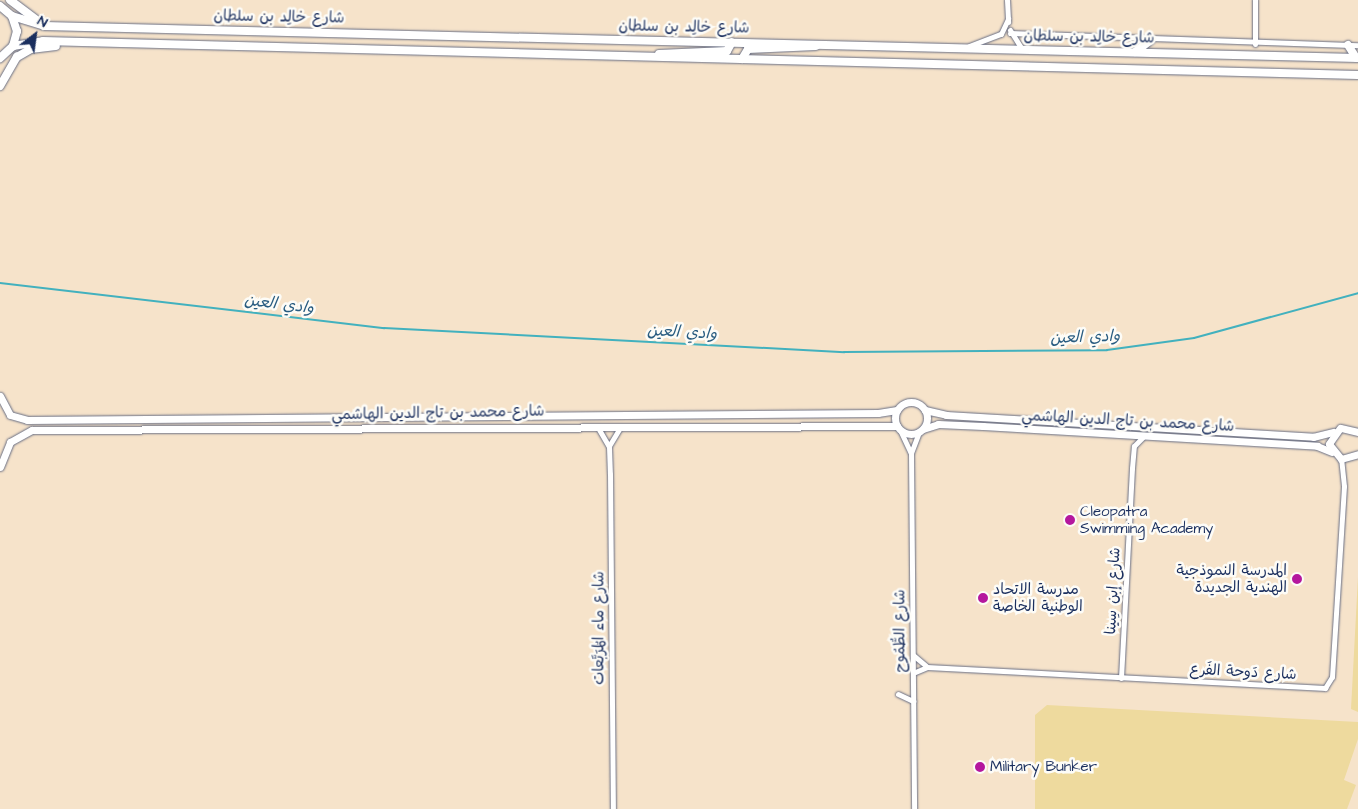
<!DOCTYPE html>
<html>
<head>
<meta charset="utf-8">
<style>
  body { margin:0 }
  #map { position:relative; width:1358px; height:809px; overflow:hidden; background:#f6e3ca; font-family:"Architects Daughter","Playpen Sans Arabic",sans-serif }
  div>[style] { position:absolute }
  .sand>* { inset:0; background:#eeda9e }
  .stream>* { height:2px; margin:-1px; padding:0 1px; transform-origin:1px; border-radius:1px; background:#42b1be }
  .roads { filter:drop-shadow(0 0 1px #686e84) drop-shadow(0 0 1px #686e84) }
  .street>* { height:5px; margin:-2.5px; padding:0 2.5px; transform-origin:2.5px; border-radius:2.5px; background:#fff }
  .secondary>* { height:7px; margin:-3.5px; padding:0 3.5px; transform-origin:3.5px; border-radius:3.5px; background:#fff }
  .secondary>.ring { margin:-3.5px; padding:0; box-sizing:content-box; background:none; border:7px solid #fff; border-radius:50% }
  .primary>* { height:8px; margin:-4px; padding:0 4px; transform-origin:4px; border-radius:4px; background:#fff }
  .dots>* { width:14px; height:14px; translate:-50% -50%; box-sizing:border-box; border:2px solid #fdfcf7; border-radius:50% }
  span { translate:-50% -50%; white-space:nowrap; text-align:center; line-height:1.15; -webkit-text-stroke:5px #fdfcf7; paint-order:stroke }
  .street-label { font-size:15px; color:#1b2f5e }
  .poi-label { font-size:15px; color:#1b2f5e }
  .left { translate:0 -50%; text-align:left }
  .right { translate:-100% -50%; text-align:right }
  .water-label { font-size:16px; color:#295c80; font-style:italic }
  .north { position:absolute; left:10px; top:10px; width:50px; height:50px; -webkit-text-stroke:4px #fdfcf7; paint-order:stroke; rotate:30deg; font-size:14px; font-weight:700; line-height:20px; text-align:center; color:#1b2f5e }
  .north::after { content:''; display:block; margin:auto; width:18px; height:22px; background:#1b2f5e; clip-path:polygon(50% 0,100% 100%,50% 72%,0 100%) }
</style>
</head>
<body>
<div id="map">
  <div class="sand">
    <i style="clip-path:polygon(1358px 577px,1358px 712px,1351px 709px)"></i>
    <i style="clip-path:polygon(1047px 705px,1358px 722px,1358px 739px,1344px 780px,1356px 785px,1347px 809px,1035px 809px,1035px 715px)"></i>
  </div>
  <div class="stream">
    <i style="left:0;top:283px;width:387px;rotate:6.7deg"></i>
    <i style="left:384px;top:328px;width:461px;rotate:3deg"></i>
    <i style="left:844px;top:352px;width:263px;rotate:-0.4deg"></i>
    <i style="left:1107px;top:350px;width:88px;rotate:-7.9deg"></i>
    <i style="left:1194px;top:338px;width:170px;rotate:-15.3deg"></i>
  </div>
  <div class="roads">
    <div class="street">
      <i style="left:1007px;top:0;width:22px;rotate:87deg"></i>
      <i style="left:1010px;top:30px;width:22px;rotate:58deg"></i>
      <i style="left:1010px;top:33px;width:348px;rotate:2deg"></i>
      <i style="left:1255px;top:44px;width:44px;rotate:-90deg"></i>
      <i style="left:969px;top:46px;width:34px;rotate:-21deg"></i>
      <i style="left:1001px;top:34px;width:17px;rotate:-65deg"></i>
      <i style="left:597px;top:426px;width:24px;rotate:60deg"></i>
      <i style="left:609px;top:447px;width:27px;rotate:88deg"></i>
      <i style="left:610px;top:474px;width:335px;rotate:89.5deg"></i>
      <i style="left:900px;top:430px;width:26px;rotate:65deg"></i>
      <i style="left:911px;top:454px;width:355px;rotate:89.5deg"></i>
      <i style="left:609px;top:446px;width:23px;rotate:-59deg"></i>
      <i style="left:911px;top:453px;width:22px;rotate:-69deg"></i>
      <i style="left:913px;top:655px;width:17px;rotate:40deg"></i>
      <i style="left:913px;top:673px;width:15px;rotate:-23deg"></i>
      <i style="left:927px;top:667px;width:399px;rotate:3deg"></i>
      <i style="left:1325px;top:688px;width:13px;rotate:-58deg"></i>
      <i style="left:1332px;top:677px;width:191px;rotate:-86.4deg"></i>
      <i style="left:1344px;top:486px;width:27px;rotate:-96deg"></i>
      <i style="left:1121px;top:678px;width:210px;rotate:-87deg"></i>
      <i style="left:1132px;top:468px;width:22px;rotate:-85deg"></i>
      <i style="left:1134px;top:446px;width:14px;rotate:-45deg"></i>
      <i style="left:898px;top:694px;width:17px;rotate:25deg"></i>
    </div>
    <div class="secondary">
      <i style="left:0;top:396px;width:21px;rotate:62deg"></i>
      <i style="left:10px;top:415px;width:18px;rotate:16deg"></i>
      <i style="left:27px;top:420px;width:851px;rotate:-0.47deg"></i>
      <i style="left:878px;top:413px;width:19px;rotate:-9deg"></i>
      <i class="ring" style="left:895px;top:402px;width:25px;height:25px"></i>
      <i style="left:925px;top:410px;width:22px;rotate:13deg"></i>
      <i style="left:946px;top:415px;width:368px;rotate:3.4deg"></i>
      <i style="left:1313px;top:437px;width:21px;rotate:-14deg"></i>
      <i style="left:923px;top:429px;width:16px;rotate:-18deg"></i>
      <i style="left:938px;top:424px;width:45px;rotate:2.5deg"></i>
      <i style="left:983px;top:426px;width:335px;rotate:3.4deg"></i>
      <i style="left:1317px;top:446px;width:16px;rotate:22deg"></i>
      <i style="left:1358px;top:432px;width:18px;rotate:-167deg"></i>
      <i style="left:1340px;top:428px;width:19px;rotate:125deg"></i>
      <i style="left:1329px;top:444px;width:19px;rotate:51deg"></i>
      <i style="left:1341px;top:459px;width:18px;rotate:-16deg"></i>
      <i style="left:0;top:467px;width:27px;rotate:-68deg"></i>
      <i style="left:10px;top:442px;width:25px;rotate:-29deg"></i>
      <i style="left:32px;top:430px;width:865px;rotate:-0.26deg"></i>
    </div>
    <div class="primary">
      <i style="left:10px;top:0;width:35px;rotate:37deg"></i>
      <i style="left:0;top:6px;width:16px;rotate:40deg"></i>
      <i style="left:12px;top:16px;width:16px;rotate:72deg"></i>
      <i style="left:17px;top:31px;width:16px;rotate:105deg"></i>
      <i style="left:13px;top:46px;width:18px;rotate:137deg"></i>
      <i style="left:12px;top:16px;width:34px;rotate:17deg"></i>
      <i style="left:44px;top:26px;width:1314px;rotate:1.4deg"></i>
      <i style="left:1348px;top:45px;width:15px;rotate:58deg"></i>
      <i style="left:13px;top:46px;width:30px;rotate:-9deg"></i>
      <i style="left:43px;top:41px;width:1315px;rotate:1.48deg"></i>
      <i style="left:1135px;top:52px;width:20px;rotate:-37deg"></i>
      <i style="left:659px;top:54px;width:68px;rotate:-2.5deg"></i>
      <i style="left:727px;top:51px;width:10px;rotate:-61deg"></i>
      <i style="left:742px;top:59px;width:12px;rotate:-59deg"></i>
      <i style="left:748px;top:49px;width:68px;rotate:-2.5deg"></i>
      <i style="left:0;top:86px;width:34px;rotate:-60deg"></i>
      <i style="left:17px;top:57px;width:16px;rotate:-30deg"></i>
      <i style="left:31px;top:49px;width:25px;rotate:-7deg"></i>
    </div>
  </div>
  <div class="dots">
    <i style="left:1070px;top:520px;background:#b5179e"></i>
    <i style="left:1297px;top:579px;background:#b5179e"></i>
    <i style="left:983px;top:598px;background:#b5179e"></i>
    <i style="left:980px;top:767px;background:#b5179e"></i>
  </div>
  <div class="street-label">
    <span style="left:279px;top:17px;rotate:1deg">شارع خالِد بن سلطان</span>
    <span style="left:684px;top:27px;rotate:1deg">شارع خالِد بن سلطان</span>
    <span style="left:1089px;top:37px;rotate:1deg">شارع خالِد بن سلطان</span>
    <span style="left:438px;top:413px;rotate:-1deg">شارع محمد بن تاج الدين الهاشمي</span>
    <span style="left:1128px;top:421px;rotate:3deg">شارع محمد بن تاج الدين الهاشمي</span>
    <span style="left:1113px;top:591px;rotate:-87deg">شارع إبن سِينا</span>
    <span style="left:599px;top:628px;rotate:-90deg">شارع ماء المُرَبَّعات</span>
    <span style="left:900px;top:631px;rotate:-90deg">شارع الطُّمُوح</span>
    <span style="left:1243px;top:672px;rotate:3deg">شارع دَوحة الفَرع</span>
  </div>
  <div class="poi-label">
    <span class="left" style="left:1080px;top:520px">Cleopatra<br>Swimming Academy</span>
    <span class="right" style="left:1287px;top:579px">المدرسة النموذجية<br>الهندية الجديدة</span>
    <span class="left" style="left:993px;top:598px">مدرسة الاتحاد<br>الوطنية الخاصة</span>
    <span class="left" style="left:990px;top:767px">Military Bunker</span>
  </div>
  <div class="water-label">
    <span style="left:279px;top:304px;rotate:7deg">وادي العين</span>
    <span style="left:682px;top:332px;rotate:3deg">وادي العين</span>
    <span style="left:1085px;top:337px;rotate:-2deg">وادي العين</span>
  </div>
  <div class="north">N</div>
</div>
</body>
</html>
